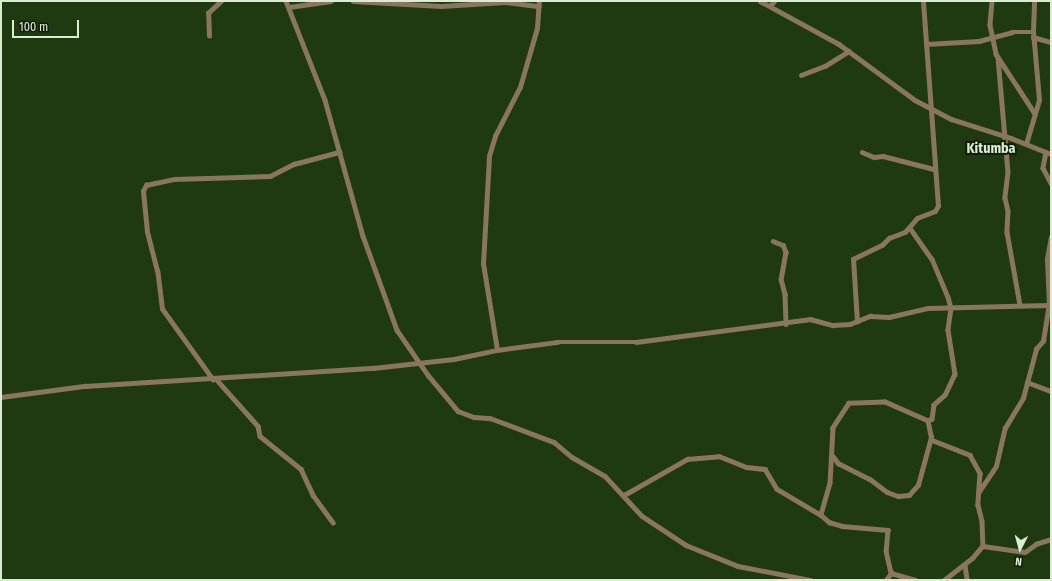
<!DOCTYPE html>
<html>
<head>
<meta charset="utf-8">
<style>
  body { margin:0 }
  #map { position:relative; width:1052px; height:581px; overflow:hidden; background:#1f3a10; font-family:"Fira Sans Condensed",sans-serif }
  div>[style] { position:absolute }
  .minor>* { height:4.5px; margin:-2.25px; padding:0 2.25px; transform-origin:2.25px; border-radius:2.25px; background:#89765c }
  span { translate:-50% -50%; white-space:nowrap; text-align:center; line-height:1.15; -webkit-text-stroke:4px #121e0c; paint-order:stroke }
  .quarter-label { font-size:14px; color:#dbecd3; font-weight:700 }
  .frame { position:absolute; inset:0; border:2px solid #dbecd3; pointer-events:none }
  .north { position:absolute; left:1000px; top:529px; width:40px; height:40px; -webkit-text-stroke:3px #121e0c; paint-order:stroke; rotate:186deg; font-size:11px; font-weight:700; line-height:16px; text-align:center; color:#dbecd3 }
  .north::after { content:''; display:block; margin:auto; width:14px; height:18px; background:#dbecd3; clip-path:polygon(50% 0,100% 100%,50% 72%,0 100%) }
  .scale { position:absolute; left:12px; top:20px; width:67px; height:18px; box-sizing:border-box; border:2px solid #dbecd3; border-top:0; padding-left:5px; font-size:12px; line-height:14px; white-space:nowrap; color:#dbecd3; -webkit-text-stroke:3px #121e0c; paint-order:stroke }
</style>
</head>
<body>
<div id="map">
  <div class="minor">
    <i style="left:286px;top:1px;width:106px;rotate:68.5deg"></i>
    <i style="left:325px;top:100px;width:141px;rotate:74.4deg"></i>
    <i style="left:363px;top:236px;width:100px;rotate:70.1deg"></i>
    <i style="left:397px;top:330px;width:55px;rotate:55.4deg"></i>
    <i style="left:428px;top:375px;width:47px;rotate:50.2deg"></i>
    <i style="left:458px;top:411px;width:17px;rotate:21deg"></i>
    <i style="left:474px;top:417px;width:16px;rotate:4deg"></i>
    <i style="left:490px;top:418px;width:68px;rotate:20.6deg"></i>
    <i style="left:554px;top:442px;width:23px;rotate:40deg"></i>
    <i style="left:572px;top:457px;width:38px;rotate:30deg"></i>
    <i style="left:605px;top:476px;width:54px;rotate:47.2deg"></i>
    <i style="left:642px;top:516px;width:53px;rotate:33.4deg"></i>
    <i style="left:686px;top:545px;width:56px;rotate:22deg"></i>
    <i style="left:738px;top:566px;width:74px;rotate:10.9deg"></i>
    <i style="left:353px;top:1px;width:88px;rotate:3.3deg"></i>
    <i style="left:441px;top:6px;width:64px;rotate:-3.6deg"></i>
    <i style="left:505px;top:2px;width:34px;rotate:7deg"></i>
    <i style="left:760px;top:1px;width:90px;rotate:28.6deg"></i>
    <i style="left:839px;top:44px;width:94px;rotate:36.4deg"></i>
    <i style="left:915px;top:100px;width:41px;rotate:27.8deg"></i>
    <i style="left:951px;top:119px;width:63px;rotate:17.6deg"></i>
    <i style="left:1011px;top:138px;width:43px;rotate:21.8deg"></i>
    <i style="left:992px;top:1px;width:24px;rotate:95deg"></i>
    <i style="left:990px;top:25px;width:30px;rotate:78deg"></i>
    <i style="left:996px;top:54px;width:69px;rotate:56.8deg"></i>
    <i style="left:770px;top:6px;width:6px;rotate:-51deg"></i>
    <i style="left:289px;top:7px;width:42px;rotate:-8.1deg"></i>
    <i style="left:209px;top:36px;width:23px;rotate:-92deg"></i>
    <i style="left:208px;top:13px;width:18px;rotate:-43deg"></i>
    <i style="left:1033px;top:37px;width:19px;rotate:16deg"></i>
    <i style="left:926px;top:44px;width:53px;rotate:-3.2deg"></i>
    <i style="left:979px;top:41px;width:34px;rotate:-15deg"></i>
    <i style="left:1012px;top:32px;width:21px"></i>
    <i style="left:998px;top:58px;width:114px;rotate:85deg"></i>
    <i style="left:1008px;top:172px;width:26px;rotate:97deg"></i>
    <i style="left:1005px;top:198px;width:13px;rotate:77deg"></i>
    <i style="left:1008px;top:211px;width:21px;rotate:93deg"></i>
    <i style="left:1007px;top:232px;width:74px;rotate:79.9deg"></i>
    <i style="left:801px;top:75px;width:26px;rotate:-21deg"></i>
    <i style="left:825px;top:66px;width:28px;rotate:-32deg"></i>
    <i style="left:1026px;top:144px;width:46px;rotate:-73.5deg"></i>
    <i style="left:1039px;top:100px;width:68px;rotate:-95deg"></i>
    <i style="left:1033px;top:32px;width:31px;rotate:-88deg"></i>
    <i style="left:862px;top:152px;width:13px;rotate:23deg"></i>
    <i style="left:874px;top:157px;width:9px;rotate:-6deg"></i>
    <i style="left:883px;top:156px;width:53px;rotate:14.3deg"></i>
    <i style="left:1046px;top:152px;width:16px;rotate:101deg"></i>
    <i style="left:1043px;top:168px;width:17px;rotate:62deg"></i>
    <i style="left:910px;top:228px;width:38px;rotate:55deg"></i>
    <i style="left:932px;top:259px;width:41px;rotate:67.2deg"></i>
    <i style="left:948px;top:297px;width:11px;rotate:75deg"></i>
    <i style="left:951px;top:308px;width:22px;rotate:98deg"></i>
    <i style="left:948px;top:330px;width:45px;rotate:81deg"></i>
    <i style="left:955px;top:374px;width:23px;rotate:115deg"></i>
    <i style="left:945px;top:395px;width:15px;rotate:138deg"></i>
    <i style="left:934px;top:405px;width:14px;rotate:98deg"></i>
    <i style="left:932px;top:419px;width:4px;rotate:153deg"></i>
    <i style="left:928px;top:421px;width:47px;rotate:-156.2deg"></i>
    <i style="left:885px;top:402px;width:36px;rotate:178deg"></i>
    <i style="left:849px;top:403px;width:30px;rotate:123deg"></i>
    <i style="left:833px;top:428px;width:55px;rotate:93.1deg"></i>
    <i style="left:830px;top:483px;width:33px;rotate:106deg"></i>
    <i style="left:821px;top:515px;width:11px;rotate:41deg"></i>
    <i style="left:829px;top:522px;width:14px;rotate:17deg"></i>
    <i style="left:842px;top:526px;width:46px;rotate:5deg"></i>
    <i style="left:888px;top:530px;width:21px;rotate:95deg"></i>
    <i style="left:886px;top:551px;width:23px;rotate:77deg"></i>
    <i style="left:891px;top:573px;width:25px;rotate:16deg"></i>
    <i style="left:773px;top:241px;width:11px;rotate:22deg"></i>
    <i style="left:783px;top:245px;width:8px;rotate:67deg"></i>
    <i style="left:786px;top:252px;width:27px;rotate:100deg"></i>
    <i style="left:781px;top:279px;width:16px;rotate:75deg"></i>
    <i style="left:785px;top:294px;width:30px;rotate:88deg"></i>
    <i style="left:857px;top:322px;width:63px;rotate:-93.6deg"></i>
    <i style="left:853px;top:259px;width:32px;rotate:-26deg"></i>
    <i style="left:882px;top:245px;width:10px;rotate:-45deg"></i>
    <i style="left:889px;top:238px;width:17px;rotate:-21deg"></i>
    <i style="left:905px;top:232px;width:18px;rotate:-49deg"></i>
    <i style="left:917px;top:218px;width:19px;rotate:-21deg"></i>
    <i style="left:935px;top:211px;width:6px;rotate:-59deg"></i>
    <i style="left:938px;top:206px;width:206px;rotate:-94.2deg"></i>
    <i style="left:497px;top:350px;width:87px;rotate:-99.2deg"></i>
    <i style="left:483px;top:264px;width:108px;rotate:-86.8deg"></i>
    <i style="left:489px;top:156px;width:21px;rotate:-73deg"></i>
    <i style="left:495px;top:136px;width:55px;rotate:-63deg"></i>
    <i style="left:520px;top:87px;width:61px;rotate:-73.9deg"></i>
    <i style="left:537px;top:28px;width:27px;rotate:-86deg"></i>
    <i style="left:213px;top:380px;width:87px;rotate:-125.7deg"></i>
    <i style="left:162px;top:309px;width:38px;rotate:-97deg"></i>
    <i style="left:157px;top:271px;width:40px;rotate:-104.4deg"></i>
    <i style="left:147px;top:232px;width:41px;rotate:-95.6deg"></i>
    <i style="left:143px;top:191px;width:7px;rotate:-63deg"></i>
    <i style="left:146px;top:185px;width:30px;rotate:-12deg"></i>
    <i style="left:175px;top:179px;width:95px;rotate:-1.8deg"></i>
    <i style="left:270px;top:176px;width:27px;rotate:-27deg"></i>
    <i style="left:294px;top:164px;width:47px;rotate:-14.9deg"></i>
    <i style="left:217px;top:380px;width:62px;rotate:48.3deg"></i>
    <i style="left:258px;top:426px;width:10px;rotate:79deg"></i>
    <i style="left:260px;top:436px;width:53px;rotate:38.8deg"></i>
    <i style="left:301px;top:469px;width:29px;rotate:65deg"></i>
    <i style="left:313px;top:495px;width:34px;rotate:54deg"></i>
    <i style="left:1027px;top:382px;width:26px;rotate:21deg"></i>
    <i style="left:1px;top:397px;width:85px;rotate:-7.5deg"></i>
    <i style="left:85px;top:386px;width:289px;rotate:-3.6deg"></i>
    <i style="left:373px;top:368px;width:81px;rotate:-6.3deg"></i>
    <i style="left:454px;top:359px;width:44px;rotate:-11.8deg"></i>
    <i style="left:497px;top:350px;width:61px;rotate:-7.6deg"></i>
    <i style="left:557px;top:342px;width:79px"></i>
    <i style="left:636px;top:342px;width:176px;rotate:-7.5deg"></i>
    <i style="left:810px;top:319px;width:24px;rotate:15deg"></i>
    <i style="left:833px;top:325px;width:17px;rotate:-3deg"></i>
    <i style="left:850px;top:324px;width:22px;rotate:-22deg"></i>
    <i style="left:870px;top:316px;width:19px;rotate:3deg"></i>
    <i style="left:889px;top:317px;width:40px;rotate:-13deg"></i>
    <i style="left:928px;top:308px;width:123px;rotate:-1.4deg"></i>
    <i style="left:928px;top:421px;width:19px;rotate:78deg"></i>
    <i style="left:932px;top:440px;width:41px;rotate:21.5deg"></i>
    <i style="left:970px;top:455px;width:21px;rotate:61deg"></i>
    <i style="left:980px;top:473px;width:32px;rotate:94deg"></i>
    <i style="left:978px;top:505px;width:16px;rotate:76deg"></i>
    <i style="left:982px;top:521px;width:25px;rotate:88deg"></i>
    <i style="left:983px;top:546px;width:16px;rotate:130deg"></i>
    <i style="left:973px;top:558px;width:36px;rotate:142deg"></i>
    <i style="left:833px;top:456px;width:9px;rotate:54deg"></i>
    <i style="left:838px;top:463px;width:36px;rotate:27deg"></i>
    <i style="left:870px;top:479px;width:21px;rotate:37deg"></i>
    <i style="left:887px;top:492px;width:12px;rotate:20deg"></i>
    <i style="left:898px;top:496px;width:11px;rotate:-5deg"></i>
    <i style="left:909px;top:495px;width:13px;rotate:-48deg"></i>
    <i style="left:918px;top:485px;width:50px;rotate:-74.8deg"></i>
    <i style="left:978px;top:493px;width:32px;rotate:-56deg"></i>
    <i style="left:996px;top:466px;width:39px;rotate:-77deg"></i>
    <i style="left:1005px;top:428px;width:35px;rotate:-59deg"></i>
    <i style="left:1023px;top:398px;width:51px;rotate:-75.1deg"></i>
    <i style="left:1036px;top:349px;width:11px;rotate:-49deg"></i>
    <i style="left:1043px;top:341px;width:36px;rotate:-81deg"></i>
    <i style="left:1049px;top:305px;width:46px;rotate:-92.5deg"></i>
    <i style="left:1047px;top:259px;width:22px;rotate:-80deg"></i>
    <i style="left:624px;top:495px;width:73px;rotate:-29.7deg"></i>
    <i style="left:687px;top:459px;width:32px;rotate:-5deg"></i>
    <i style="left:719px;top:456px;width:29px;rotate:22deg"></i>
    <i style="left:746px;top:467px;width:19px;rotate:6deg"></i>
    <i style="left:765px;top:469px;width:23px;rotate:59deg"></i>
    <i style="left:777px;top:489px;width:51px;rotate:30.6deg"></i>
    <i style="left:983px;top:546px;width:42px;rotate:8.1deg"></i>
    <i style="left:1025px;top:552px;width:14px;rotate:-36deg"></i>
    <i style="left:1036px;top:544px;width:16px;rotate:-18deg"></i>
    <i style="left:965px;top:565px;width:15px;rotate:82deg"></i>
    <i style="left:886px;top:580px;width:9px;rotate:-54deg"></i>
  </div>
  <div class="quarter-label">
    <span style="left:991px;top:149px">Kitumba</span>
  </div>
  <div class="frame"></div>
  <div class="north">N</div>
  <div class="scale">100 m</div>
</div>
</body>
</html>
